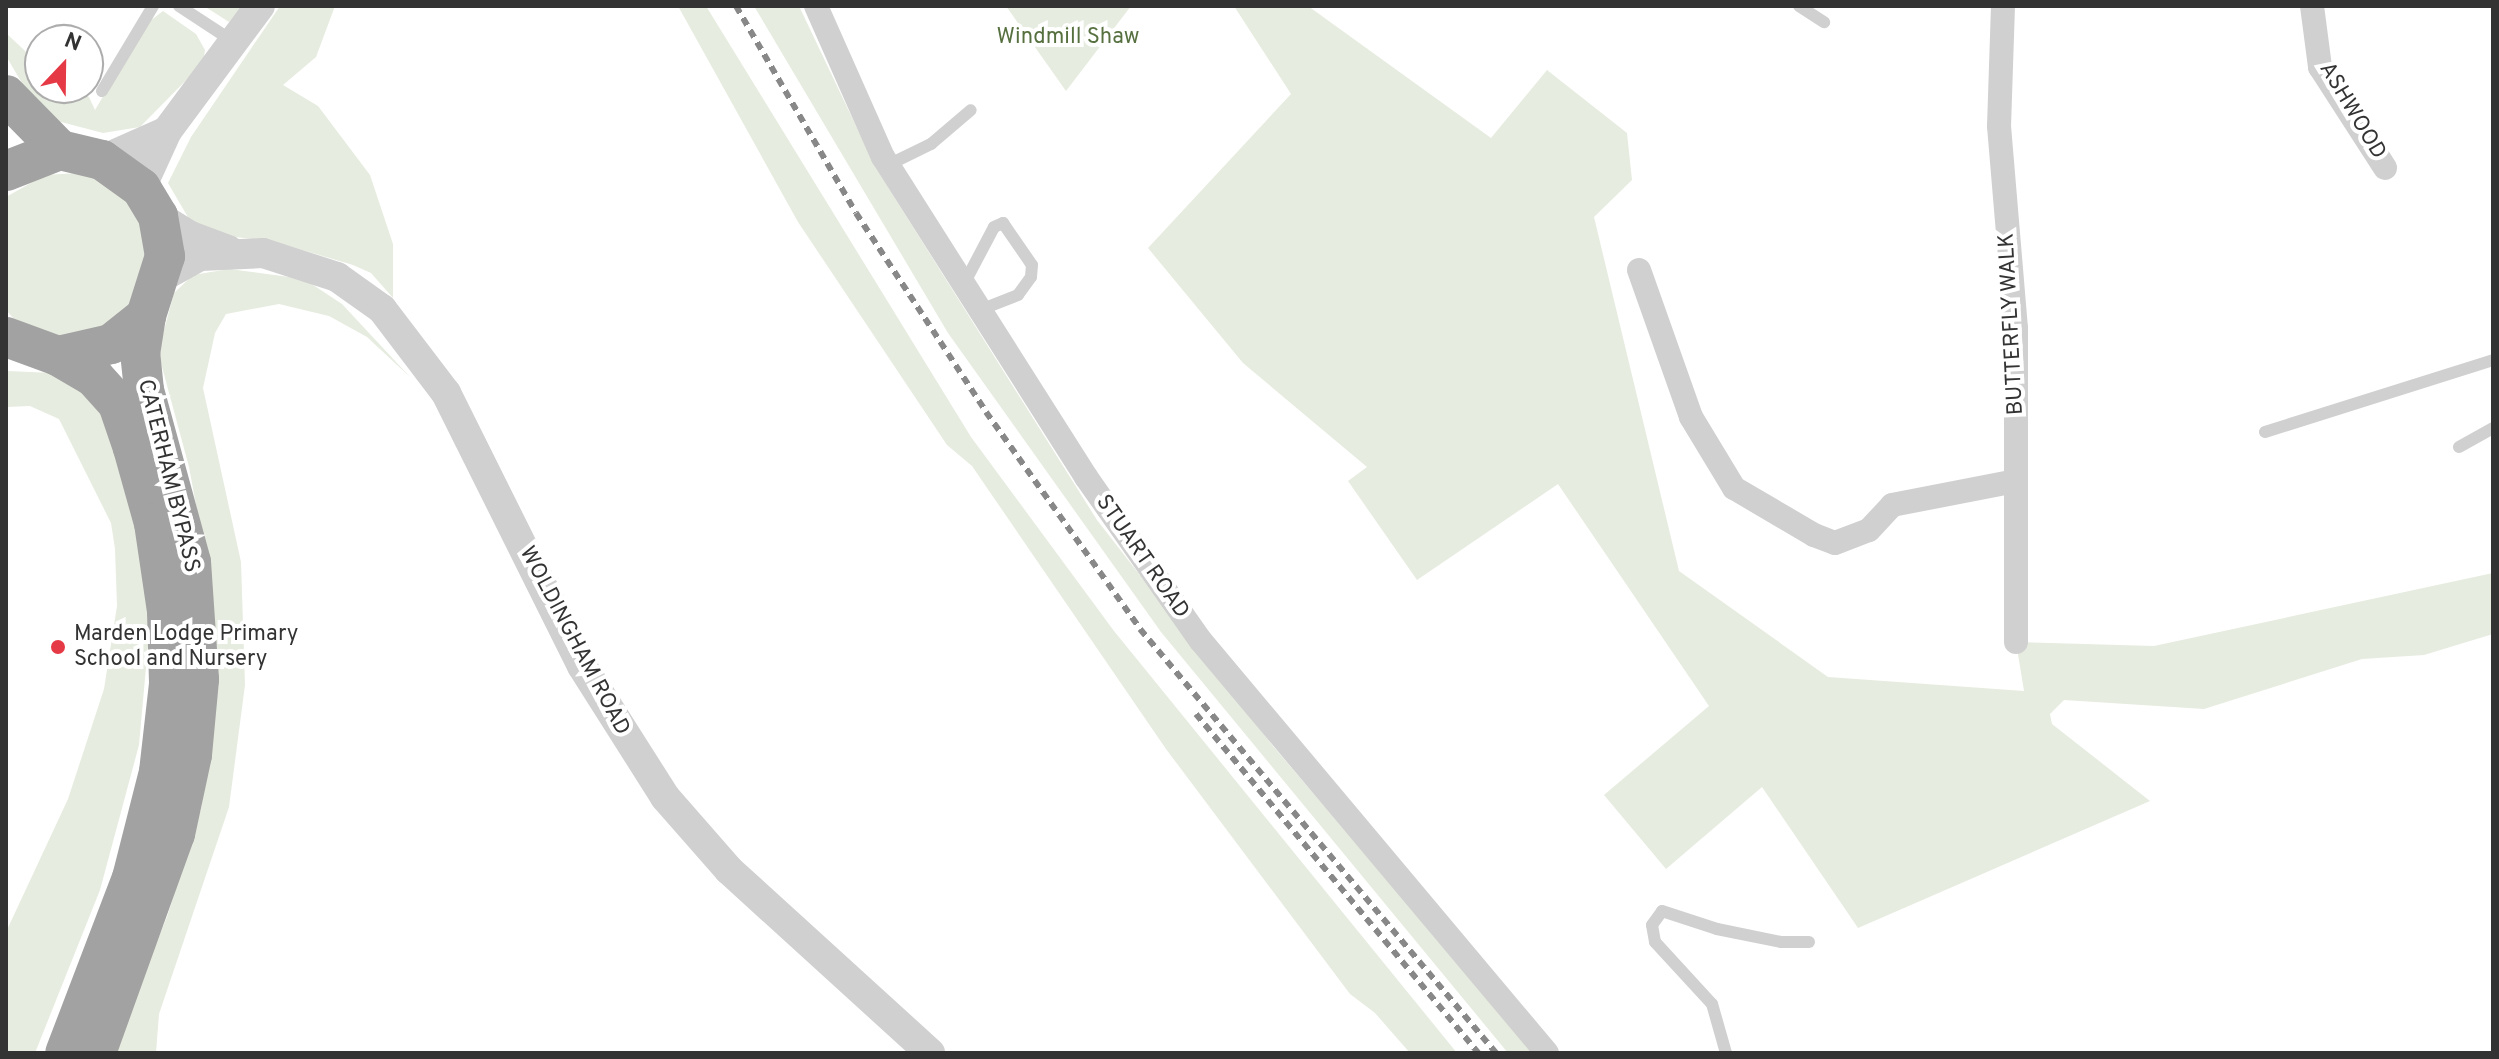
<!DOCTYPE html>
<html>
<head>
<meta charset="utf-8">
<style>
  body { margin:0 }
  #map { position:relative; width:2499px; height:1059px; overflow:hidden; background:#fff; font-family:Overpass,sans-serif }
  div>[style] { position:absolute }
  .green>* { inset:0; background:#e6ecdf }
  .service>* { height:12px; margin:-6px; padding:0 6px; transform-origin:6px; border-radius:6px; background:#d0d0d0 }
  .minor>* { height:24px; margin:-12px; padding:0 12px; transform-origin:12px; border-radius:12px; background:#d0d0d0 }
  .tertiary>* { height:30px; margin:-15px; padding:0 15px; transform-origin:15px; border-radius:15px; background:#d0d0d0 }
  .trunk>* { height:40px; margin:-20px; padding:0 20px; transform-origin:20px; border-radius:20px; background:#a2a2a2 }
  .rail>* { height:6px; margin-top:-3px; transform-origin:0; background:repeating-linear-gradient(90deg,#888 0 8px,transparent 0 14px) }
  .dots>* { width:22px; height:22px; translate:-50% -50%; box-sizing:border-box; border:4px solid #fff; border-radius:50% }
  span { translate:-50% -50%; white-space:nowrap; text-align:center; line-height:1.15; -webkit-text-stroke:8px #fff; paint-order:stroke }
  .park-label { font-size:22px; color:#56703f }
  .street-label { font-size:22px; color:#333 }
  .poi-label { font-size:22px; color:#333 }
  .left { translate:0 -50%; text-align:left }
  .frame { position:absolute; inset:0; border:8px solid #333; pointer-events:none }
  .north { position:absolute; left:24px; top:24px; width:80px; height:80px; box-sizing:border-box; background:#fff; border:2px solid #adadad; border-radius:50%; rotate:22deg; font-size:22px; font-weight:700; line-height:32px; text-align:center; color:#333 }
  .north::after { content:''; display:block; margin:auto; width:28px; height:36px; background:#e63946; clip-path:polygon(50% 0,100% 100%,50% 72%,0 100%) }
</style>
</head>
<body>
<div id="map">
  <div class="green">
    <i style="clip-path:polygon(204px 6px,242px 6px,229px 22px)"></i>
    <i style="clip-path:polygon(280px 6px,335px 6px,316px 57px,283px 85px,318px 106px,370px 175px,393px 244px,393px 298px,371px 273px,353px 265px,272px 241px,215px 235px,189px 219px,168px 183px,191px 137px)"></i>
    <i style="clip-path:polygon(678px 6px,706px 6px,971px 437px,1114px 631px,1457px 1053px,1410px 1053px,1375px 1013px,1350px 994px,1166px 749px,972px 466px,947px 445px,798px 222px)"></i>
    <i style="clip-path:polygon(754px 6px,799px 6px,876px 168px,1097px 520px,1273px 746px,1534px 1053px,1508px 1053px,1161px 632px,948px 333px)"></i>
    <i style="clip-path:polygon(1006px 6px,1131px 6px,1066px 91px)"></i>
    <i style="clip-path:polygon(1234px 6px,1308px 6px,1491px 138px,1547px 70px,1627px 133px,1632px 180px,1594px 217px,1679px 571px,1828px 677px,2024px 691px,2016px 642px,2154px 646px,2493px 573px,2493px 634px,2424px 655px,2362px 659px,2204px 709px,2064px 700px,2050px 714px,2052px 724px,2150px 801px,1858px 928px,1762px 787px,1666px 869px,1604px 795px,1709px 706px,1558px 484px,1417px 580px,1348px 481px,1367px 467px,1243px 363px,1148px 248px,1291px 94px)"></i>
    <i style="clip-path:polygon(163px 11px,196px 34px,205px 50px,203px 63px,140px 127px,103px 133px,42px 117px,6px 56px,6px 33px,40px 65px,40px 88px,75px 88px,89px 97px,95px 110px,146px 24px)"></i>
    <i style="clip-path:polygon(79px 173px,99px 177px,129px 197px,152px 244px,131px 315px,67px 341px,13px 318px,6px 310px,6px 197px,45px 175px)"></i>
    <i style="clip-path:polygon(229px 269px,304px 279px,342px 304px,410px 377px,367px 337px,329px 316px,279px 304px,226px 314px,215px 333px,203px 388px,241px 562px,245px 685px,229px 807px,159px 1014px,156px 1053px,111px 1053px,167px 917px,201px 809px,216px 706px,213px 596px,189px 467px,158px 352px,174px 293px,193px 275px)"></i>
    <i style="clip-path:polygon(8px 371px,54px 373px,90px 389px,111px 427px,138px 535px,150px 623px,139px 745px,100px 890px,35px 1053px,6px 1053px,6px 932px,68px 799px,104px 689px,117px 606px,115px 549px,111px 523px,59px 419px,30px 406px,6px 407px)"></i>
  </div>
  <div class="service">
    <i style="left:179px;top:6px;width:66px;rotate:33.2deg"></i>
    <i style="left:1799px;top:6px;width:30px;rotate:33deg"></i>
    <i style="left:102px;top:91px;width:99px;rotate:-59deg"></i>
    <i style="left:888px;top:165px;width:48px;rotate:-26deg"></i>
    <i style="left:931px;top:144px;width:52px;rotate:-40.4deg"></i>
    <i style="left:964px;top:284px;width:64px;rotate:-62.2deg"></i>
    <i style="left:994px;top:227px;width:10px;rotate:-24deg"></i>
    <i style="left:1003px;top:223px;width:51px;rotate:55.4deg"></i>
    <i style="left:1032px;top:265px;width:12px;rotate:95deg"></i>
    <i style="left:1031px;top:277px;width:22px;rotate:126deg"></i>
    <i style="left:1018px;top:295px;width:41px;rotate:158.5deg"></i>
    <i style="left:2265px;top:432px;width:239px;rotate:-17.5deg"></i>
    <i style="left:2459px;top:447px;width:39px;rotate:-29deg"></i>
    <i style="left:1726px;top:1053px;width:51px;rotate:-105.9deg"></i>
    <i style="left:1712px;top:1004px;width:84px;rotate:-132.6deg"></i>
    <i style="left:1655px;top:942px;width:17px;rotate:-100deg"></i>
    <i style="left:1652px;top:925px;width:17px;rotate:-54deg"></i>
    <i style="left:1662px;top:911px;width:58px;rotate:18.1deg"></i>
    <i style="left:1717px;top:929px;width:65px;rotate:11.5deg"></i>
    <i style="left:1781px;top:942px;width:28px"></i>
  </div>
  <div class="minor">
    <i style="left:816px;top:6px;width:165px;rotate:66.1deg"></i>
    <i style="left:883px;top:157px;width:379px;rotate:57.6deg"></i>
    <i style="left:1086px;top:477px;width:200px;rotate:55deg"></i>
    <i style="left:1201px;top:641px;width:538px;rotate:49.98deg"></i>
    <i style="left:2003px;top:6px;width:120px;rotate:91.9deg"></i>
    <i style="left:1999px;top:126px;width:203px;rotate:85.2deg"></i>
    <i style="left:2016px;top:328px;width:314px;rotate:90deg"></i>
    <i style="left:2312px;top:6px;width:62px;rotate:82.5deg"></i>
    <i style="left:2320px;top:67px;width:120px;rotate:57.2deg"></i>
    <i style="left:1639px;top:270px;width:156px;rotate:70.5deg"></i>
    <i style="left:1691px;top:417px;width:83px;rotate:58.8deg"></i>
    <i style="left:1734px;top:488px;width:93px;rotate:30.4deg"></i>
    <i style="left:1814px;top:535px;width:22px;rotate:21deg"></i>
    <i style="left:1835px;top:543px;width:36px;rotate:-21deg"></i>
    <i style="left:1869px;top:530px;width:34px;rotate:-47deg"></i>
    <i style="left:1892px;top:505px;width:126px;rotate:-11deg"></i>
  </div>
  <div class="tertiary">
    <i style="left:102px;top:160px;width:71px;rotate:-24deg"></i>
    <i style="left:141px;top:188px;width:63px;rotate:-65.5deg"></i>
    <i style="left:167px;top:131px;width:156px;rotate:-53.4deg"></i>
    <i style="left:158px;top:216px;width:36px;rotate:32deg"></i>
    <i style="left:188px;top:235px;width:43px;rotate:20.6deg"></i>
    <i style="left:162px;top:277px;width:43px;rotate:-28.9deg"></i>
    <i style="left:200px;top:256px;width:63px;rotate:-2.7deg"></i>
    <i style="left:263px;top:253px;width:78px;rotate:18deg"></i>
    <i style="left:337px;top:277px;width:55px;rotate:35.4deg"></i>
    <i style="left:382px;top:309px;width:106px;rotate:52.7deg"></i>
    <i style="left:446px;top:393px;width:305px;rotate:63.5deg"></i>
    <i style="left:582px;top:666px;width:155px;rotate:57.6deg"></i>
    <i style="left:665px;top:797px;width:97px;rotate:48.8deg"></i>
    <i style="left:729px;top:870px;width:272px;rotate:42.3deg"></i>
  </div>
  <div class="trunk">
    <i style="left:6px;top:95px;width:77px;rotate:45.5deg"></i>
    <i style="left:6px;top:171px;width:58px;rotate:-21.3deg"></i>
    <i style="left:60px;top:150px;width:43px;rotate:13.4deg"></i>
    <i style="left:102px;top:160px;width:48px;rotate:35.7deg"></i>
    <i style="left:141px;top:188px;width:33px;rotate:59deg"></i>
    <i style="left:158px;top:216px;width:41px;rotate:80.1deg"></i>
    <i style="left:165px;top:256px;width:63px;rotate:107.6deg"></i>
    <i style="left:146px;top:316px;width:45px;rotate:141.3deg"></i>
    <i style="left:111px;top:344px;width:54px;rotate:167.2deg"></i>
    <i style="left:58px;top:356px;width:55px;rotate:-159.9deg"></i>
    <i style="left:58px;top:356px;width:42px;rotate:30.3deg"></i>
    <i style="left:94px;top:377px;width:36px;rotate:48deg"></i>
    <i style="left:118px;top:404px;width:46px;rotate:71.2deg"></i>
    <i style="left:133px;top:448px;width:78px;rotate:74.4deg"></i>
    <i style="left:154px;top:523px;width:89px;rotate:81.6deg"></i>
    <i style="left:167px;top:611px;width:73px;rotate:88.4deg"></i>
    <i style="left:169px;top:684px;width:89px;rotate:96.5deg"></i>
    <i style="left:159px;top:772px;width:109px;rotate:104.3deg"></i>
    <i style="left:132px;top:878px;width:187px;rotate:110.9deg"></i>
    <i style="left:96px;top:1053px;width:233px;rotate:-70.2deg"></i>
    <i style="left:175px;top:834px;width:81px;rotate:-77.9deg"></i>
    <i style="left:192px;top:755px;width:76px;rotate:-84.7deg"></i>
    <i style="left:199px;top:679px;width:117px;rotate:-93.9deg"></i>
    <i style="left:191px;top:562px;width:178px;rotate:-105.3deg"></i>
    <i style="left:144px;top:390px;width:36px;rotate:-96deg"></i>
    <i style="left:140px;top:354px;width:38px;rotate:-81deg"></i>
  </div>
  <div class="rail">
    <i style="left:736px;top:6px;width:239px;rotate:59.9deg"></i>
    <i style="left:856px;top:213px;width:238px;rotate:56.8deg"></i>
    <i style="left:986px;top:412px;width:266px;rotate:54.6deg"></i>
    <i style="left:1140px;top:629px;width:554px;rotate:49.98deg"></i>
    <i style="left:1196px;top:714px;width:441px;rotate:50.2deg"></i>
  </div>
  <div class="dots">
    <i style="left:58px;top:647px;background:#e63946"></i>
  </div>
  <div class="park-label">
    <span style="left:1068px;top:38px">Windmill Shaw</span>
  </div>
  <div class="street-label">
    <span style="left:2352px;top:111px;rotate:59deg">ASHWOOD</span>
    <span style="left:2012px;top:324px;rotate:-93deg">BUTTERFLY WALK</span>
    <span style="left:168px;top:476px;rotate:76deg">CATERHAM BYPASS</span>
    <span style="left:1142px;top:557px;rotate:55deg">STUART ROAD</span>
    <span style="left:574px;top:641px;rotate:62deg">WOLDINGHAM ROAD</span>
  </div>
  <div class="poi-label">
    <span class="left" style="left:74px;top:647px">Marden Lodge Primary<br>School and Nursery</span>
  </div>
  <div class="frame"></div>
  <div class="north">N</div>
</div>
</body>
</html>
